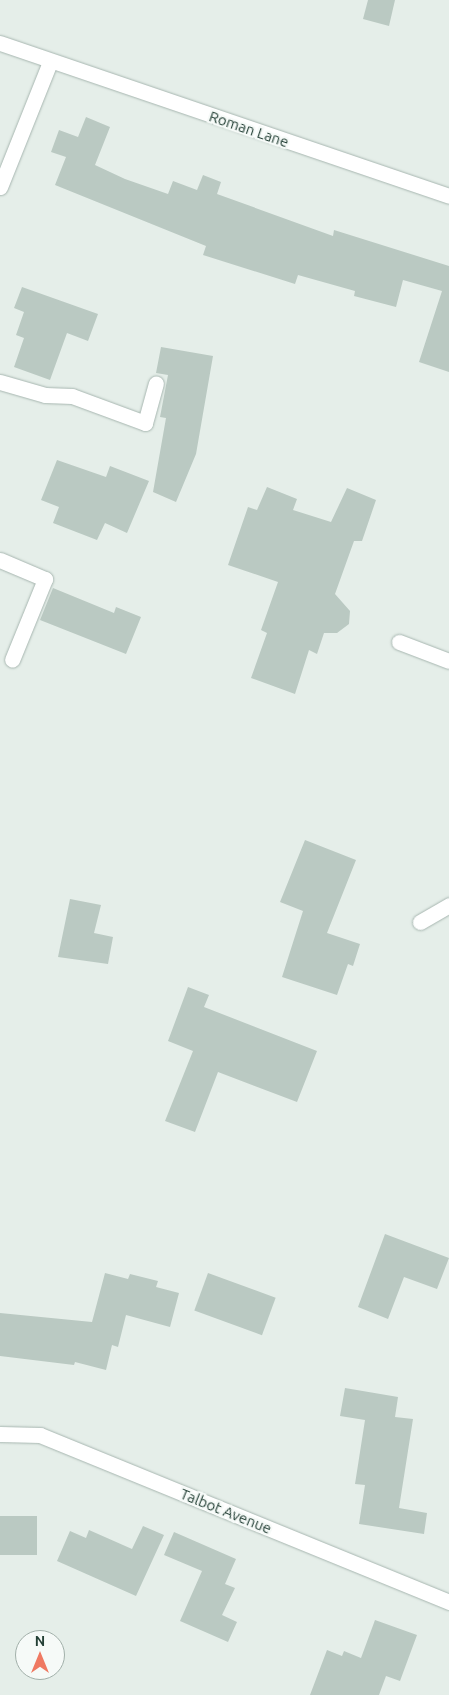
<!DOCTYPE html>
<html>
<head>
<meta charset="utf-8">
<style>
  body { margin:0 }
  #map { position:relative; width:449px; height:1695px; overflow:hidden; background:#e5eee9; font-family:Ubuntu,sans-serif }
  div>[style] { position:absolute }
  .building>* { inset:0; background:#bac9c2; transform-origin:0 0 }
  .roads { filter:drop-shadow(0 0 1px #a7b6b0) drop-shadow(0 0 1px #a7b6b0) }
  .minor>* { height:15px; margin:-7.5px; padding:0 7.5px; transform-origin:7.5px; border-radius:7.5px; background:#fff }
  span { translate:-50% -50%; white-space:nowrap; text-align:center; line-height:1.15; -webkit-text-stroke:4.5px #f6faf8; paint-order:stroke }
  .street-label { font-size:15px; color:#244036 }
  .north { position:absolute; left:15px; top:1630px; width:50px; height:50px; box-sizing:border-box; background:#f6faf8; border:1px solid #a2b0aa; border-radius:50%; rotate:0deg; font-size:14px; font-weight:700; line-height:20px; text-align:center; color:#244036 }
  .north::after { content:''; display:block; margin:auto; width:18px; height:22px; background:#ef7962; clip-path:polygon(50% 0,100% 100%,50% 72%,0 100%) }
</style>
</head>
<body>
<div id="map">
  <div class="building">
    <i style="clip-path:polygon(368px 0,395px 0,389px 26px,363px 19px)"></i>
    <i style="clip-path:polygon(86px 117px,110px 127px,95px 165px,125px 179px,168px 194px,173px 181px,197px 190px,203px 175px,221px 182px,217px 194px,333px 236px,334px 230px,449px 266px,449px 372px,419px 362px,442px 291px,403px 280px,396px 307px,354px 296px,355px 291px,298px 275px,295px 284px,203px 255px,206px 246px,55px 185px,66px 157px,51px 152px,59px 130px,78px 137px)"></i>
    <i style="clip-path:polygon(22px 287px,98px 314px,88px 341px,67px 333px,50px 380px,14px 367px,24px 338px,16px 335px,24px 312px,14px 308px)"></i>
    <i style="clip-path:polygon(161px 347px,213px 356px,196px 454px,176px 502px,153px 492px,166px 418px,160px 417px,168px 375px,156px 373px)"></i>
    <i style="clip-path:polygon(57px 460px,106px 477px,110px 466px,149px 481px,127px 533px,105px 523px,97px 540px,53px 523px,59px 507px,41px 500px)"></i>
    <i style="clip-path:polygon(267px 487px,297px 499px,293px 510px,331px 522px,347px 488px,376px 500px,362px 541px,354px 541px,335px 594px,350px 611px,349px 624px,337px 633px,324px 633px,317px 654px,309px 650px,295px 694px,251px 678px,267px 633px,261px 630px,278px 582px,228px 565px,248px 507px,257px 510px)"></i>
    <i style="clip-path:polygon(53px 588px,114px 613px,116px 607px,141px 617px,126px 654px,40px 620px)"></i>
    <i style="clip-path:polygon(305px 840px,356px 860px,327px 933px,360px 944px,353px 966px,348px 964px,337px 995px,282px 977px,303px 911px,280px 902px)"></i>
    <i style="clip-path:polygon(70px 899px,101px 905px,94px 933px,113px 937px,108px 964px,58px 957px)"></i>
    <i style="clip-path:polygon(188px 987px,209px 995px,204px 1007px,317px 1051px,297px 1102px,218px 1072px,195px 1132px,165px 1121px,193px 1051px,168px 1041px)"></i>
    <i style="clip-path:polygon(385px 1234px,449px 1258px,437px 1289px,404px 1277px,388px 1319px,358px 1307px)"></i>
    <i style="clip-path:polygon(105px 1273px,128px 1279px,130px 1274px,158px 1281px,156px 1287px,179px 1293px,170px 1327px,126px 1315px,118px 1347px,112px 1345px,106px 1370px,75px 1362px,74px 1365px,0 1356px,0 1313px,92px 1322px)"></i>
    <i style="left:208px;top:1273px;width:72px;height:40px;rotate:20deg"></i>
    <i style="clip-path:polygon(345px 1388px,398px 1397px,395px 1417px,413px 1419px,399px 1508px,427px 1513px,424px 1534px,359px 1524px,365px 1485px,355px 1484px,365px 1420px,340px 1416px)"></i>
    <i style="left:0;top:1516px;width:37px;height:39px"></i>
    <i style="clip-path:polygon(143px 1526px,164px 1535px,136px 1596px,57px 1561px,70px 1531px,86px 1538px,89px 1530px,132px 1549px)"></i>
    <i style="clip-path:polygon(174px 1532px,236px 1559px,225px 1584px,235px 1588px,222px 1615px,237px 1622px,228px 1642px,180px 1621px,202px 1571px,164px 1555px)"></i>
    <i style="clip-path:polygon(375px 1620px,417px 1635px,400px 1681px,386px 1676px,379px 1695px,310px 1695px,327px 1650px,342px 1656px,344px 1651px,361px 1658px)"></i>
  </div>
  <div class="roads">
    <div class="minor">
      <i style="left:0;top:43px;width:474px;rotate:18.8deg"></i>
      <i style="left:0;top:187px;width:135px;rotate:-68.2deg"></i>
      <i style="left:0;top:382px;width:47px;rotate:16.1deg"></i>
      <i style="left:45px;top:395px;width:27px;rotate:2deg"></i>
      <i style="left:72px;top:396px;width:78px;rotate:20.3deg"></i>
      <i style="left:145px;top:423px;width:41px;rotate:-74.6deg"></i>
      <i style="left:0;top:560px;width:49px;rotate:22.9deg"></i>
      <i style="left:45px;top:579px;width:87px;rotate:112.2deg"></i>
      <i style="left:399px;top:642px;width:53px;rotate:20.8deg"></i>
      <i style="left:420px;top:922px;width:34px;rotate:-30deg"></i>
      <i style="left:0;top:1434px;width:40px;rotate:1.4deg"></i>
      <i style="left:40px;top:1435px;width:442px;rotate:22.2deg"></i>
    </div>
  </div>
  <div class="street-label">
    <span style="left:249px;top:129px;rotate:19deg">Roman Lane</span>
    <span style="left:226px;top:1511px;rotate:22deg">Talbot Avenue</span>
  </div>
  <div class="north">N</div>
</div>
</body>
</html>
